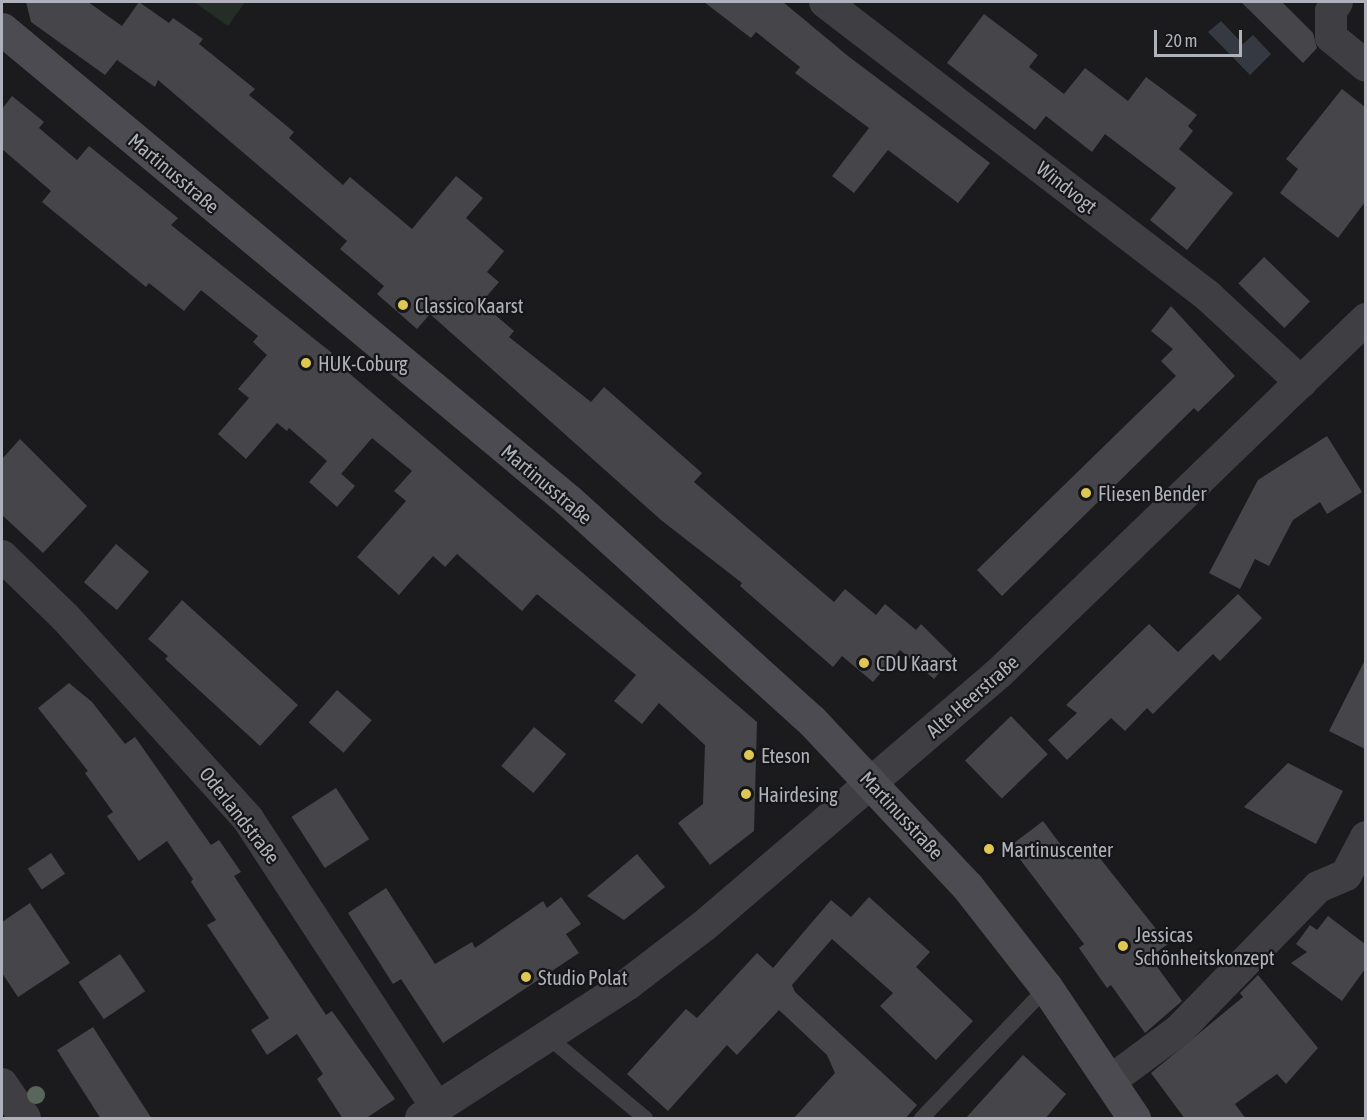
<!DOCTYPE html>
<html>
<head>
<meta charset="utf-8">
<style>
  body { margin:0 }
  #map { position:relative; width:1367px; height:1120px; overflow:hidden; background:#1b1b1d; font-family:"Asap Condensed",sans-serif }
  div>[style] { position:absolute }
  .green>* { inset:0; background:#252d27 }
  .water>* { inset:0; background:#343942 }
  .building>* { inset:0; background:#46464a; transform-origin:0 0 }
  .service>* { height:15px; margin:-7.5px; padding:0 7.5px; transform-origin:7.5px; border-radius:7.5px; background:#3f3e43 }
  .minor>* { height:32px; margin:-16px; padding:0 16px; transform-origin:16px; border-radius:16px; background:#3f3e43 }
  .secondary>* { height:33px; margin:-16.5px; padding:0 16.5px; transform-origin:16.5px; border-radius:16.5px; background:#4b4b51 }
  .trees>* { width:18px; height:18px; margin:-9px; border-radius:50%; background:#58665c }
  .dots>* { width:16px; height:16px; translate:-50% -50%; box-sizing:border-box; border:3px solid #161618; border-radius:50% }
  span { translate:-50% -50%; white-space:nowrap; text-align:center; line-height:1.15; -webkit-text-stroke:4.5px #161618; paint-order:stroke }
  .street-label { font-size:20px; color:#afb1bb }
  .poi-label { font-size:20px; color:#afb1bb }
  .left { translate:0 -50%; text-align:left }
  .frame { position:absolute; inset:0; border:3px solid #afb1bb; pointer-events:none }
  .scale { position:absolute; left:1154px; top:30px; width:88px; height:27px; box-sizing:border-box; border:3px solid #afb1bb; border-top:0; padding-left:8px; font-size:18px; line-height:21px; white-space:nowrap; color:#afb1bb; -webkit-text-stroke:4px #161618; paint-order:stroke }
</style>
</head>
<body>
<div id="map">
  <div class="green">
    <i style="clip-path:polygon(194px 2px,245px 2px,228px 26px)"></i>
  </div>
  <div class="water">
    <i style="clip-path:polygon(1221px 21px,1243px 44px,1253px 35px,1271px 54px,1250px 75px,1208px 32px)"></i>
  </div>
  <div class="building">
    <i style="clip-path:polygon(26px 2px,88px 2px,122px 26px,139px 2px,169px 23px,173px 18px,203px 39px,199px 44px,255px 89px,249px 95px,294px 132px,289px 138px,343px 185px,350px 177px,412px 229px,456px 176px,483px 198px,466px 218px,504px 251px,487px 272px,499px 282px,481px 303px,514px 331px,509px 337px,591px 402px,604px 387px,702px 473px,694px 482px,834px 602px,845px 589px,876px 615px,885px 604px,916px 630px,921px 624px,953px 656px,934px 679px,900px 650px,873px 682px,842px 656px,833px 667px,740px 586px,742px 583px,661px 520px,430px 314px,417px 329px,377px 294px,384px 286px,340px 249px,347px 241px,158px 80px,155px 87px,117px 60px,105px 75px,31px 22px)"></i>
    <i style="clip-path:polygon(704px 2px,783px 2px,848px 56px,990px 163px,958px 203px,888px 150px,854px 193px,832px 176px,869px 128px,795px 73px,800px 67px,756px 32px,751px 38px)"></i>
    <i style="clip-path:polygon(1241px 2px,1282px 2px,1313px 33px,1317px 48px,1303px 63px)"></i>
    <i style="clip-path:polygon(984px 14px,1038px 55px,1029px 67px,1064px 94px,1085px 68px,1128px 101px,1146px 77px,1197px 115px,1188px 126px,1193px 131px,1179px 149px,1233px 193px,1187px 250px,1150px 220px,1176px 188px,1105px 134px,1092px 152px,1046px 116px,1035px 130px,947px 63px)"></i>
    <i style="clip-path:polygon(1342px 89px,1365px 107px,1365px 202px,1338px 238px,1280px 193px,1298px 169px,1286px 159px)"></i>
    <i style="clip-path:polygon(12px 96px,44px 122px,39px 128px,77px 160px,89px 146px,178px 218px,171px 225px,332px 353px,329px 356px,757px 722px,754px 831px,710px 865px,678px 823px,703px 804px,705px 745px,659px 703px,642px 724px,614px 701px,636px 675px,537px 594px,522px 611px,457px 554px,445px 567px,433px 556px,399px 595px,357px 557px,406px 501px,394px 491px,412px 471px,372px 438px,341px 474px,338px 471px,355px 486px,337px 507px,309px 482px,327px 461px,289px 428px,287px 431px,277px 423px,246px 459px,218px 434px,249px 398px,238px 389px,267px 355px,253px 342px,258px 336px,201px 290px,184px 311px,149px 283px,146px 287px,42px 202px,51px 191px,2px 149px,2px 109px)"></i>
    <i style="left:1264px;top:257px;width:64px;height:37px;rotate:44deg"></i>
    <i style="clip-path:polygon(1171px 306px,1235px 376px,1198px 412px,1194px 408px,1002px 596px,977px 570px,1176px 376px,1161px 361px,1173px 349px,1151px 331px)"></i>
    <i style="clip-path:polygon(1327px 436px,1362px 492px,1327px 514px,1320px 502px,1293px 520px,1269px 566px,1255px 559px,1240px 589px,1209px 573px,1258px 480px)"></i>
    <i style="clip-path:polygon(20px 439px,87px 506px,43px 553px,2px 515px,2px 459px)"></i>
    <i style="left:116px;top:544px;width:43px;height:50px;rotate:40deg"></i>
    <i style="clip-path:polygon(1238px 594px,1262px 618px,1220px 661px,1213px 654px,1153px 714px,1147px 708px,1125px 731px,1111px 718px,1067px 760px,1048px 740px,1077px 713px,1066px 705px,1149px 624px,1178px 652px)"></i>
    <i style="clip-path:polygon(182px 600px,298px 705px,260px 746px,165px 659px,168px 656px,148px 639px)"></i>
    <i style="clip-path:polygon(1365px 660px,1365px 749px,1329px 731px)"></i>
    <i style="clip-path:polygon(69px 683px,92px 702px,125px 744px,135px 737px,211px 845px,219px 840px,241px 872px,234px 876px,326px 1015px,332px 1011px,395px 1099px,365px 1119px,343px 1119px,317px 1079px,323px 1074px,297px 1034px,267px 1055px,251px 1030px,269px 1018px,207px 925px,216px 920px,191px 882px,193px 879px,167px 841px,139px 861px,107px 816px,113px 812px,85px 773px,88px 771px,38px 708px)"></i>
    <i style="left:337px;top:690px;width:46px;height:43px;rotate:41deg"></i>
    <i style="left:1011px;top:716px;width:53px;height:64px;rotate:46deg"></i>
    <i style="left:534px;top:727px;width:42px;height:51px;rotate:40deg"></i>
    <i style="clip-path:polygon(1288px 763px,1343px 791px,1316px 844px,1244px 807px)"></i>
    <i style="left:336px;top:788px;width:61px;height:53px;rotate:57deg"></i>
    <i style="clip-path:polygon(1043px 821px,1072px 860px,1091px 847px,1168px 944px,1150px 957px,1182px 1001px,1145px 1033px,1111px 985px,1107px 988px,1079px 948px,1084px 944px,1010px 846px)"></i>
    <i style="left:51px;top:853px;width:25px;height:28px;rotate:56deg"></i>
    <i style="clip-path:polygon(637px 854px,665px 887px,624px 920px,587px 896px)"></i>
    <i style="clip-path:polygon(386px 888px,435px 964px,472px 942px,475px 948px,543px 901px,547px 908px,561px 897px,581px 924px,566px 934px,579px 953px,443px 1043px,401px 979px,393px 984px,348px 913px)"></i>
    <i style="clip-path:polygon(869px 897px,930px 952px,916px 967px,973px 1021px,936px 1060px,880px 1006px,893px 993px,832px 939px,792px 985px,795px 992px,917px 1105px,905px 1119px,793px 1119px,835px 1073px,827px 1055px,779px 1010px,737px 1055px,727px 1045px,668px 1111px,627px 1074px,686px 1009px,697px 1018px,757px 953px,773px 968px,831px 900px,851px 917px)"></i>
    <i style="clip-path:polygon(30px 903px,70px 963px,18px 997px,2px 973px,2px 922px)"></i>
    <i style="clip-path:polygon(1328px 916px,1365px 944px,1365px 969px,1342px 1001px,1291px 963px,1307px 952px,1296px 944px,1310px 925px,1317px 930px)"></i>
    <i style="left:120px;top:954px;width:45px;height:50px;rotate:56deg"></i>
    <i style="clip-path:polygon(1258px 975px,1318px 1048px,1286px 1084px,1277px 1074px,1235px 1104px,1246px 1119px,1185px 1119px,1151px 1073px,1243px 997px,1240px 993px)"></i>
    <i style="clip-path:polygon(93px 1027px,112px 1057px,152px 1119px,101px 1119px,76px 1080px,57px 1050px)"></i>
    <i style="clip-path:polygon(1023px 1055px,1066px 1094px,1045px 1119px,965px 1119px)"></i>
  </div>
  <div class="service">
    <i style="left:547px;top:1036px;width:128px;rotate:39.9deg"></i>
    <i style="left:921px;top:1118px;width:181px;rotate:-46.3deg"></i>
  </div>
  <div class="minor">
    <i style="left:825px;top:2px;width:483px;rotate:37.5deg"></i>
    <i style="left:1208px;top:296px;width:127px;rotate:42.8deg"></i>
    <i style="left:1337px;top:2px;width:11px;rotate:124deg"></i>
    <i style="left:1331px;top:11px;width:26px;rotate:90deg"></i>
    <i style="left:1331px;top:37px;width:45px;rotate:39.6deg"></i>
    <i style="left:2px;top:556px;width:88px;rotate:44.1deg"></i>
    <i style="left:65px;top:617px;width:273px;rotate:47.8deg"></i>
    <i style="left:248px;top:819px;width:345px;rotate:56.8deg"></i>
    <i style="left:1110px;top:1081px;width:86px;rotate:-36.5deg"></i>
    <i style="left:1179px;top:1030px;width:199px;rotate:-45.8deg"></i>
    <i style="left:1318px;top:887px;width:30px;rotate:-23deg"></i>
    <i style="left:1346px;top:875px;width:43px;rotate:-62.2deg"></i>
    <i style="left:2px;top:1084px;width:41px;rotate:55.9deg"></i>
    <i style="left:421px;top:1118px;width:247px;rotate:-32.9deg"></i>
    <i style="left:628px;top:984px;width:97px;rotate:-37.5deg"></i>
    <i style="left:705px;top:925px;width:387px;rotate:-40.6deg"></i>
    <i style="left:999px;top:673px;width:510px;rotate:-43.97deg"></i>
  </div>
  <div class="secondary">
    <i style="left:2px;top:29px;width:736px;rotate:39.77deg"></i>
    <i style="left:568px;top:500px;width:328px;rotate:42.2deg"></i>
    <i style="left:811px;top:720px;width:228px;rotate:46.8deg"></i>
    <i style="left:967px;top:886px;width:128px;rotate:52deg"></i>
    <i style="left:1046px;top:987px;width:158px;rotate:56.1deg"></i>
  </div>
  <div class="trees">
    <i style="left:36px;top:1095px"></i>
  </div>
  <div class="dots">
    <i style="left:403px;top:305px;background:#dec752"></i>
    <i style="left:306px;top:363px;background:#dec752"></i>
    <i style="left:1086px;top:493px;background:#dec752"></i>
    <i style="left:864px;top:663px;background:#dec752"></i>
    <i style="left:749px;top:755px;background:#dec752"></i>
    <i style="left:746px;top:794px;background:#dec752"></i>
    <i style="left:989px;top:849px;background:#dec752"></i>
    <i style="left:1123px;top:946px;background:#dec752"></i>
    <i style="left:526px;top:977px;background:#dec752"></i>
  </div>
  <div class="street-label">
    <span style="left:174px;top:173px;rotate:40deg">Martinusstraße</span>
    <span style="left:1067px;top:187px;rotate:38deg">Windvogt</span>
    <span style="left:547px;top:484px;rotate:40deg">Martinusstraße</span>
    <span style="left:972px;top:696px;rotate:-41deg">Alte Heerstraße</span>
    <span style="left:240px;top:815px;rotate:52deg">Oderlandstraße</span>
    <span style="left:902px;top:815px;rotate:47deg">Martinusstraße</span>
  </div>
  <div class="poi-label">
    <span class="left" style="left:415px;top:305px">Classico Kaarst</span>
    <span class="left" style="left:318px;top:363px">HUK-Coburg</span>
    <span class="left" style="left:1098px;top:493px">Fliesen Bender</span>
    <span class="left" style="left:876px;top:663px">CDU Kaarst</span>
    <span class="left" style="left:761px;top:755px">Eteson</span>
    <span class="left" style="left:758px;top:794px">Hairdesing</span>
    <span class="left" style="left:1001px;top:849px">Martinuscenter</span>
    <span class="left" style="left:1135px;top:946px">Jessicas<br>Schönheitskonzept</span>
    <span class="left" style="left:538px;top:977px">Studio Polat</span>
  </div>
  <div class="frame"></div>
  <div class="scale">20 m</div>
</div>
</body>
</html>
